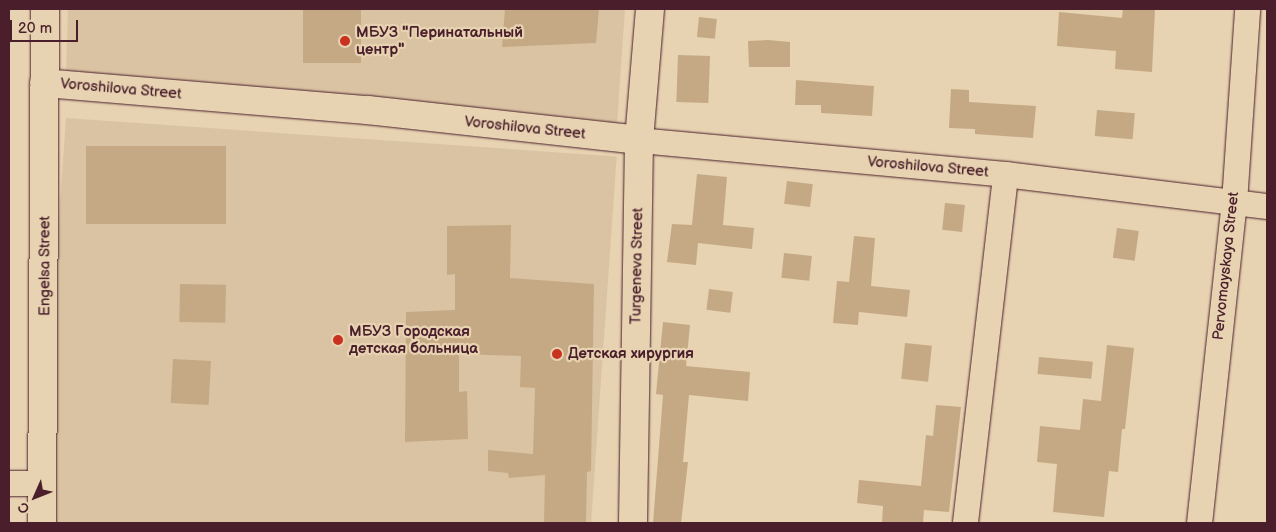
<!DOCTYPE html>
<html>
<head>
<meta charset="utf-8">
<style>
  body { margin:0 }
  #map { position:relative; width:1276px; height:532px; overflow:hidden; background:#e7d2b1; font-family:"Balsamiq Sans",sans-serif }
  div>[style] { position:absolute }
  .built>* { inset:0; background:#dac3a2; transform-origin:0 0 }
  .building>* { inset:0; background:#c5a984; transform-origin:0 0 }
  .roads { filter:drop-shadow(0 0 1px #4a1f2b) drop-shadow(0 0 1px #4a1f2b) }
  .street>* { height:25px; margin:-12.5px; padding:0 12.5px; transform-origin:12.5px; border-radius:12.5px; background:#e7d2b1 }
  .secondary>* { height:28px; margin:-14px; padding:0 14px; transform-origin:14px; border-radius:14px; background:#e7d2b1 }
  .dots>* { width:14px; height:14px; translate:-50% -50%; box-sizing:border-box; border:2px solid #e7d2b1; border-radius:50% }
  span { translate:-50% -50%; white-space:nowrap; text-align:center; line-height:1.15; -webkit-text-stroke:4.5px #e7d2b1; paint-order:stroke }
  .poi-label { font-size:15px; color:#4a1f2b; font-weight:700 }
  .left { translate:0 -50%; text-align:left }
  .street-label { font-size:15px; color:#4a1f2b }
  .frame { position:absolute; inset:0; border:10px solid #4a1f2b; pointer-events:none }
  .north { position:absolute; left:10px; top:472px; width:50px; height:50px; -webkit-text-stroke:4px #e7d2b1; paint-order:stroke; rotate:226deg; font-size:14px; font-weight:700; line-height:20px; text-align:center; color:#4a1f2b }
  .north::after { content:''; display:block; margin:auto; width:18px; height:22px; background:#4a1f2b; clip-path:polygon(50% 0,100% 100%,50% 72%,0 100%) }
  .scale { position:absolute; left:10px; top:20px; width:68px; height:22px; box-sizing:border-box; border:2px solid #4a1f2b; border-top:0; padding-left:6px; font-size:15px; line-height:18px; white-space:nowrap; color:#4a1f2b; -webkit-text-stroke:4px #e7d2b1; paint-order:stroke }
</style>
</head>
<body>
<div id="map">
  <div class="built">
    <i style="clip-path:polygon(68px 9px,625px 9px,617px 124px,66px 73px)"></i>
    <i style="left:66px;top:118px;width:552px;height:405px;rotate:4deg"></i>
  </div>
  <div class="building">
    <i style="left:303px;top:9px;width:58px;height:54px"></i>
    <i style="clip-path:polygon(505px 9px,599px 9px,596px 43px,502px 47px)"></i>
    <i style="clip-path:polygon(1123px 9px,1155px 9px,1152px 72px,1115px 69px,1116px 51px,1057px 46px,1059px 12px,1122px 18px)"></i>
    <i style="left:699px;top:17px;width:18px;height:20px;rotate:6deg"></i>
    <i style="clip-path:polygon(768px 40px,790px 42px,790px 67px,749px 67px,748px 41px)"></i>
    <i style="left:678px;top:55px;width:32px;height:47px;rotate:2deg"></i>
    <i style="clip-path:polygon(796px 80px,874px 86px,872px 116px,821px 113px,821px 105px,795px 105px)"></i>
    <i style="clip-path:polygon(951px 89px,969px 90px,969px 102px,1036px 106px,1033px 138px,975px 134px,975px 129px,949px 128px)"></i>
    <i style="left:1097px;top:110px;width:38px;height:26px;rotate:5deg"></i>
    <i style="left:86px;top:146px;width:140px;height:78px"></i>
    <i style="clip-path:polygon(697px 174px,727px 177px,723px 225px,754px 228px,752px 249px,698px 243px,696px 265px,667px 262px,672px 224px,692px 225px)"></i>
    <i style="left:787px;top:181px;width:26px;height:23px;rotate:7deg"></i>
    <i style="left:945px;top:203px;width:20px;height:27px;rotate:6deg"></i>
    <i style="clip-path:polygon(511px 225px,510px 278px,594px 284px,591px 471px,587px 472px,586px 523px,544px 523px,545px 475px,509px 478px,508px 473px,488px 471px,488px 450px,533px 454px,535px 388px,520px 387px,521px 356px,459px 354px,459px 392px,467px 391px,468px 439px,405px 442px,406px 312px,455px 310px,455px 274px,447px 275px,447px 226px)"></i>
    <i style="left:1117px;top:228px;width:22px;height:30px;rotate:8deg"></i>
    <i style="clip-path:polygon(854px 236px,875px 238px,871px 286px,910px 290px,907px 317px,859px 312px,858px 325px,833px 323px,837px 281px,849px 282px)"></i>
    <i style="left:784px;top:253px;width:28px;height:25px;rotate:6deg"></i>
    <i style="left:180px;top:284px;width:46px;height:38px;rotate:1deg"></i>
    <i style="left:709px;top:289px;width:24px;height:21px;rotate:7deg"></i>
    <i style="clip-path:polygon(663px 322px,690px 325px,686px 366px,750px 372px,748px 401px,689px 395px,683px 462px,688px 462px,681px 523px,653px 523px,663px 395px,656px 394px)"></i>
    <i style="left:905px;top:343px;width:27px;height:36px;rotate:6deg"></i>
    <i style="clip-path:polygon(1107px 345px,1134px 348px,1125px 429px,1122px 429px,1118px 472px,1109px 471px,1104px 517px,1053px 512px,1057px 464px,1037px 462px,1040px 426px,1080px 430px,1083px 399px,1101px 401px)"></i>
    <i style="left:1039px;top:357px;width:54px;height:17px;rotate:5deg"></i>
    <i style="left:173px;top:359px;width:38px;height:44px;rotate:3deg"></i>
    <i style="clip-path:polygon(936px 405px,961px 407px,949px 512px,924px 510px,923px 523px,882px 523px,883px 506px,857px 503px,859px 480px,921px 486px,926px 435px,933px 436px)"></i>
  </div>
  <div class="roads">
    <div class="street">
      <i style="left:639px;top:140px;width:368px;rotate:5.3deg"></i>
      <i style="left:1005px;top:174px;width:264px;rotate:7deg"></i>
      <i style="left:9px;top:483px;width:33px"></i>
      <i style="left:965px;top:522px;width:350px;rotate:-83.4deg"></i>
      <i style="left:1199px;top:523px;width:323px;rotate:-83.8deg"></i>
      <i style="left:1234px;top:202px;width:193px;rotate:-86.1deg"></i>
    </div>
    <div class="secondary">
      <i style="left:44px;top:83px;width:325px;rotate:4.8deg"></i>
      <i style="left:368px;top:110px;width:273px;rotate:6.3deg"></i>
      <i style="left:42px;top:523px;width:514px;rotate:-89.67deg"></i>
      <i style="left:633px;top:523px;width:383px;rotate:-89.1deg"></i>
      <i style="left:639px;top:140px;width:131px;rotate:-85.2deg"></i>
    </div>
  </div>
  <div class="dots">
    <i style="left:345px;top:41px;background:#c8321e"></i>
    <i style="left:338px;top:340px;background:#c8321e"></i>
    <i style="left:557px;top:354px;background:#c8321e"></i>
  </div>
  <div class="poi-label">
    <span class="left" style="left:356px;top:41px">МБУЗ "Перинатальный<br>центр"</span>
    <span class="left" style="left:349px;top:340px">МБУЗ Городская<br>детская больница</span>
    <span class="left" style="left:568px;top:354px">Детская хирургия</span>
  </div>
  <div class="street-label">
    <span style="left:121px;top:89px;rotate:5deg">Voroshilova Street</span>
    <span style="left:525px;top:128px;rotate:6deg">Voroshilova Street</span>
    <span style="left:928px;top:167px;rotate:5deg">Voroshilova Street</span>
    <span style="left:45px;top:266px;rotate:-90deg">Engelsa Street</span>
    <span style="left:637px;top:266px;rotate:-89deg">Turgeneva Street</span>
    <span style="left:1226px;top:266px;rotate:-84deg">Pervomayskaya Street</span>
  </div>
  <div class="frame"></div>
  <div class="north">С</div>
  <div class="scale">20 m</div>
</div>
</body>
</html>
